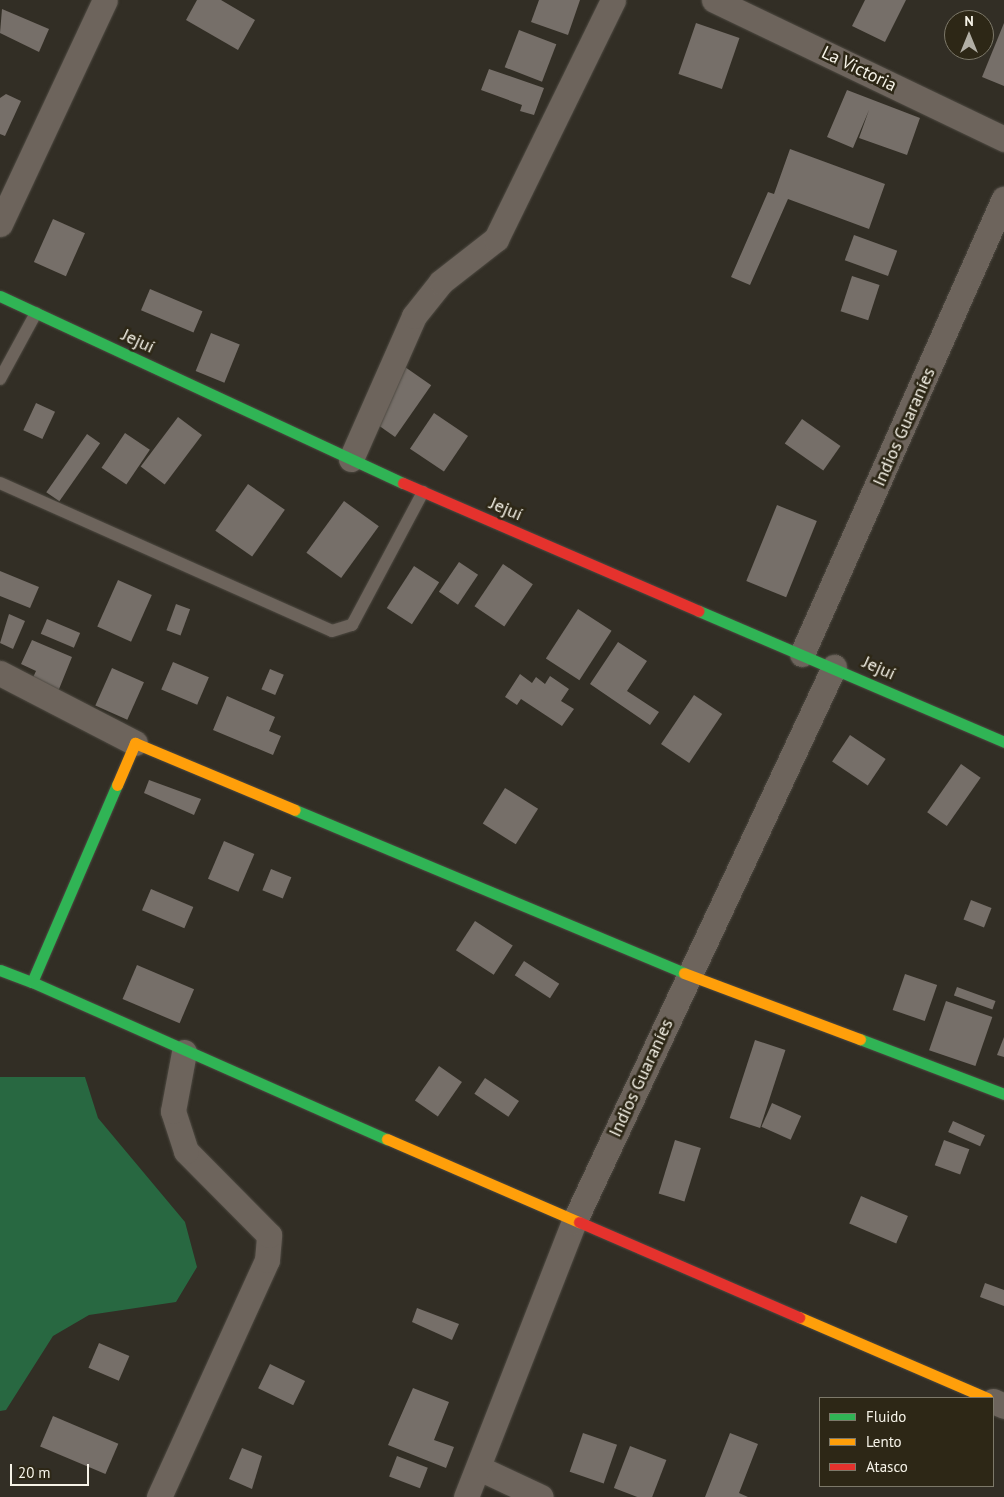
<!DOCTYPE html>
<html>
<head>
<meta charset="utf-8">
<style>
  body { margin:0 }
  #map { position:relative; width:1004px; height:1497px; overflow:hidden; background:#322e25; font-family:"PT Sans",sans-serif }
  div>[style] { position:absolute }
  .forest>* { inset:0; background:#286841 }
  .building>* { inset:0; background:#766f69; transform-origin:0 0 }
  .roads { filter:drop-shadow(0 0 1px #4d4941) drop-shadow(0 0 1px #4d4941) }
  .lane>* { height:12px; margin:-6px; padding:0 6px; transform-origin:6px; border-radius:6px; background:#6d645c }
  .street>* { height:25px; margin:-12.5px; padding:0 12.5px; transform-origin:12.5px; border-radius:12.5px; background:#6d645c }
  .fast>* { height:11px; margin:-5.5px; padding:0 5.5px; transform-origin:5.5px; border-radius:5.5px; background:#30b455 }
  .slow>* { height:11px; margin:-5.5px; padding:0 5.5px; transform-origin:5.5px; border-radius:5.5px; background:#ff9f0a }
  .jam>* { height:11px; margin:-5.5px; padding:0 5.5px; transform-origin:5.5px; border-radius:5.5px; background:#e5322d }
  span { translate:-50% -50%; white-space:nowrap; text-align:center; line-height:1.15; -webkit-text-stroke:5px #2d2716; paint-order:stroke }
  .street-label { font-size:18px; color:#f6f3e8 }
  .legend { position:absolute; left:819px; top:1397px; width:175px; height:90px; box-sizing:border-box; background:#2d2716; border:1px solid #7d796a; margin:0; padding:6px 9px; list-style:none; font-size:15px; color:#f6f3e8 }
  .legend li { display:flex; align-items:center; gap:10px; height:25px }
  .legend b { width:25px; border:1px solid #7d796a }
  .north { position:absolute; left:944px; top:10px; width:50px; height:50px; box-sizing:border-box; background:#2d2716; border:1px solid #7d796a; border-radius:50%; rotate:0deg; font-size:14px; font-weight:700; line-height:20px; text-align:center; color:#f6f3e8 }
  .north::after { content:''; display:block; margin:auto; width:18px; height:22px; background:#b1aea4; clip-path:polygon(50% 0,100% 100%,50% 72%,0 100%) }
  .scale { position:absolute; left:10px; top:1464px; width:79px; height:22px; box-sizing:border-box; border:2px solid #f6f3e8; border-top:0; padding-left:6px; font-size:15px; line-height:18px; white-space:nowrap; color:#f6f3e8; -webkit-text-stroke:4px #2d2716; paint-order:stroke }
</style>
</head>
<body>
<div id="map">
  <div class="forest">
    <i style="clip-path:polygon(0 1077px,85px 1077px,98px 1118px,185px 1222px,197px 1267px,176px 1302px,89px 1315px,53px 1336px,6px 1410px,0 1411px)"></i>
  </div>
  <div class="building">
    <i style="clip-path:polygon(197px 0,221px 0,255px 20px,238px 50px,186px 20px)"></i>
    <i style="clip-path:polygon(539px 0,580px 0,568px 35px,531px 22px)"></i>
    <i style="clip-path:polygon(865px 0,906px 0,885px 42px,852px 26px)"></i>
    <i style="clip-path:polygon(2px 9px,49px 29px,39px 52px,0 33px)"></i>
    <i style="left:696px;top:23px;width:46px;height:54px;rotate:19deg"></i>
    <i style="clip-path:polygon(1004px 23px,1004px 86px,982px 77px)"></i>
    <i style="left:519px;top:30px;width:40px;height:40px;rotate:21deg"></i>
    <i style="clip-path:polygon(489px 69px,544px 88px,534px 115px,520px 111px,522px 105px,481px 90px)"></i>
    <i style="clip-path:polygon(847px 90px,920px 118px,907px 155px,859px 138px,869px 110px,853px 148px,827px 137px)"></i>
    <i style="clip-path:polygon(6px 94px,21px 101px,5px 136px,0 134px,0 98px)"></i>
    <i style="clip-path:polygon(790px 149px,885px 184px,869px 229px,788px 199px,750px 285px,731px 277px,768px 192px,774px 194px)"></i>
    <i style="left:53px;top:219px;width:35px;height:47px;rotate:24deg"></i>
    <i style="left:854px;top:235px;width:46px;height:27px;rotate:20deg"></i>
    <i style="left:852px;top:276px;width:29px;height:37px;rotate:18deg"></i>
    <i style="left:150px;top:289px;width:57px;height:23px;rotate:23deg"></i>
    <i style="left:211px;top:333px;width:31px;height:41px;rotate:22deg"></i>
    <i style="left:405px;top:367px;width:32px;height:63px;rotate:35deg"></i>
    <i style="left:36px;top:403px;width:21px;height:30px;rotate:25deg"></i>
    <i style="left:434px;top:413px;width:41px;height:43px;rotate:34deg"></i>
    <i style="left:178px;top:417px;width:30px;height:62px;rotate:37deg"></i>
    <i style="left:802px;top:419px;width:47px;height:30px;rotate:35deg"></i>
    <i style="left:125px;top:433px;width:30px;height:42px;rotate:34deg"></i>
    <i style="left:87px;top:434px;width:16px;height:71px;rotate:35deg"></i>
    <i style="left:248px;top:484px;width:45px;height:57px;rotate:35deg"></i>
    <i style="left:344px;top:501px;width:43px;height:64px;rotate:36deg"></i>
    <i style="left:777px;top:505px;width:43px;height:82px;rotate:22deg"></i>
    <i style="left:459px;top:562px;width:23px;height:36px;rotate:34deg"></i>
    <i style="left:503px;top:564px;width:36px;height:51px;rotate:34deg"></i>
    <i style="left:414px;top:566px;width:30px;height:50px;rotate:33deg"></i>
    <i style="clip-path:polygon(0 571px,39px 587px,30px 608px,0 596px)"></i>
    <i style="left:118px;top:580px;width:37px;height:51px;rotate:24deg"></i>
    <i style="left:176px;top:604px;width:15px;height:28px;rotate:20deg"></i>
    <i style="left:578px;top:609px;width:40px;height:59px;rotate:33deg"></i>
    <i style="clip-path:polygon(9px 614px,25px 621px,13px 649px,0 643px)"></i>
    <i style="left:47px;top:619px;width:36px;height:16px;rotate:23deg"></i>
    <i style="clip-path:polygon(32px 640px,72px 657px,55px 699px,29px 686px,36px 671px,21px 664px)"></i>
    <i style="clip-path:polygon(618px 642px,647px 661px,627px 691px,659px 712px,650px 725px,590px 684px)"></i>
    <i style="left:173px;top:662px;width:39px;height:30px;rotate:23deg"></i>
    <i style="left:112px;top:668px;width:35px;height:41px;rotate:24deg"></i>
    <i style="left:270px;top:669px;width:15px;height:22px;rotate:23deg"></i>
    <i style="clip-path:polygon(520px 674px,532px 683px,536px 677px,545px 684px,550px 676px,569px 689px,561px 701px,574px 709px,562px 726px,521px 699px,517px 705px,505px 697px)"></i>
    <i style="left:694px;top:695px;width:34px;height:59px;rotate:34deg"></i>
    <i style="clip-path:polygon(227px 696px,275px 717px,269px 731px,281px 736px,273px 755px,213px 730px)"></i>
    <i style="left:850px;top:735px;width:43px;height:32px;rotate:34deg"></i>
    <i style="left:961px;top:764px;width:24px;height:59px;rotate:35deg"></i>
    <i style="clip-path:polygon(149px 780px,201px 799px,194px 815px,144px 793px)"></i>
    <i style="left:505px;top:788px;width:39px;height:42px;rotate:32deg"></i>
    <i style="left:224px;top:841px;width:33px;height:41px;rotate:23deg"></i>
    <i style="left:271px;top:869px;width:22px;height:23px;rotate:22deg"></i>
    <i style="left:151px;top:889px;width:46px;height:23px;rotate:23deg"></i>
    <i style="left:971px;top:900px;width:22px;height:21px;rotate:21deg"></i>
    <i style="left:475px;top:921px;width:45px;height:35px;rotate:33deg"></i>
    <i style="left:524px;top:961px;width:42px;height:17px;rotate:33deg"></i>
    <i style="left:137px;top:965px;width:62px;height:37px;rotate:23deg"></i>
    <i style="left:905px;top:974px;width:34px;height:38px;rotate:19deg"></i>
    <i style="left:957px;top:987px;width:41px;height:9px;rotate:20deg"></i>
    <i style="left:946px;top:1001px;width:49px;height:52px;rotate:19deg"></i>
    <i style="clip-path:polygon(1004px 1037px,1004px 1057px,997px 1055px)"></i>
    <i style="left:755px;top:1040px;width:32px;height:82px;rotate:18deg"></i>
    <i style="left:439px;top:1066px;width:28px;height:42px;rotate:35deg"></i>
    <i style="left:485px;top:1078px;width:41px;height:19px;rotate:34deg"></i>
    <i style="left:772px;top:1103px;width:32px;height:26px;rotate:24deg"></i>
    <i style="left:953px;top:1121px;width:35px;height:12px;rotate:24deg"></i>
    <i style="left:675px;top:1140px;width:27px;height:56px;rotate:17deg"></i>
    <i style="left:944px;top:1140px;width:27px;height:27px;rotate:20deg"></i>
    <i style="left:861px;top:1196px;width:51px;height:30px;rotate:23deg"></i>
    <i style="clip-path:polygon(985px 1283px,1004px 1290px,1004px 1306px,980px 1297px)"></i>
    <i style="clip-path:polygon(417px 1308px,459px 1324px,452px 1340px,412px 1322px)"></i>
    <i style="left:99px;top:1343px;width:33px;height:27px;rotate:23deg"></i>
    <i style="left:270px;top:1364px;width:39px;height:27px;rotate:26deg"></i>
    <i style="clip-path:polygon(413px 1388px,449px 1402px,434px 1440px,454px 1447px,446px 1468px,388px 1445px)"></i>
    <i style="left:53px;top:1416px;width:71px;height:33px;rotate:23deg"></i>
    <i style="left:583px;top:1433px;width:36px;height:41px;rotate:19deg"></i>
    <i style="clip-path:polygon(730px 1433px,758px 1444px,739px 1493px,748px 1497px,705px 1497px)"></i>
    <i style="left:630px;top:1446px;width:39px;height:45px;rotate:21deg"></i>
    <i style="clip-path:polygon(242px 1448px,262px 1456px,252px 1489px,229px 1479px)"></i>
    <i style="left:397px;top:1456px;width:33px;height:22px;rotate:21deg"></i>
  </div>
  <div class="roads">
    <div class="lane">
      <i style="left:0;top:379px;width:75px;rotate:-61.4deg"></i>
      <i style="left:0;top:483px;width:363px;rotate:24deg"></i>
      <i style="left:332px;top:631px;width:21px;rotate:-17deg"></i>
      <i style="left:352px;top:625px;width:151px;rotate:-61.9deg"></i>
    </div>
    <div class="street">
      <i style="left:714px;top:0;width:322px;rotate:25.6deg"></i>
      <i style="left:0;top:224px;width:247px;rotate:-64.9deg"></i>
      <i style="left:351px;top:459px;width:156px;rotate:-66.2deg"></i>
      <i style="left:414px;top:316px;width:43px;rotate:-51.5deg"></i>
      <i style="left:441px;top:282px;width:70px;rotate:-38deg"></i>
      <i style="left:496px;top:239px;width:266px;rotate:-63.9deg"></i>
      <i style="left:802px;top:654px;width:498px;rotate:-66.1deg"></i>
      <i style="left:0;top:673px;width:152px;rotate:27.4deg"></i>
      <i style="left:993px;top:1401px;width:12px;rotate:24deg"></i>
      <i style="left:479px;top:1468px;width:68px;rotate:25.1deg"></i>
      <i style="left:159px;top:1497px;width:260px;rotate:-65.5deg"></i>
      <i style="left:267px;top:1260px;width:25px;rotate:-85deg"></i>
      <i style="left:269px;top:1235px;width:118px;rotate:-134.7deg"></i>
      <i style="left:186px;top:1151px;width:42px;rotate:-108deg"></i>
      <i style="left:173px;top:1111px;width:60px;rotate:-79.4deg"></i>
      <i style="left:466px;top:1497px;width:295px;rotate:-68.6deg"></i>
      <i style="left:574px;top:1222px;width:613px;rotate:-64.9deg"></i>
    </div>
    <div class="fast">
      <i style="left:0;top:296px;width:444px;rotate:24.9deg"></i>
      <i style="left:699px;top:611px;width:332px;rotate:23.2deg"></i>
      <i style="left:295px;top:810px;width:422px;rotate:22.7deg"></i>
      <i style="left:0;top:970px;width:34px;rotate:21deg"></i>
      <i style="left:32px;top:982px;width:215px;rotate:-66.7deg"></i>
      <i style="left:32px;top:982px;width:388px;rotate:23.9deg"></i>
      <i style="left:860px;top:1039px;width:154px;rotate:20.9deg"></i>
    </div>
    <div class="slow">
      <i style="left:117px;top:785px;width:46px;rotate:-66.8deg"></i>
      <i style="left:135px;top:743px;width:173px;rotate:22.7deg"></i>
      <i style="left:684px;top:973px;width:188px;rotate:20.6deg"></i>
      <i style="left:387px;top:1139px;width:209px;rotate:23.4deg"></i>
      <i style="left:799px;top:1317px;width:205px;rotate:23.3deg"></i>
    </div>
    <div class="jam">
      <i style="left:403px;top:483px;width:322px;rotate:23.4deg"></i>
      <i style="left:579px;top:1222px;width:240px;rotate:23.4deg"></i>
    </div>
  </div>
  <div class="street-label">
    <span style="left:859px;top:69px;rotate:26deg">La Victoria</span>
    <span style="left:138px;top:341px;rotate:25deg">Jejuí</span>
    <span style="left:904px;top:427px;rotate:-66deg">Indios Guaraníes</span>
    <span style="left:506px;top:509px;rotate:23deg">Jejuí</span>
    <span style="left:879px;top:668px;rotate:24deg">Jejuí</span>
    <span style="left:641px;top:1078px;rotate:-65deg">Indios Guaraníes</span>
  </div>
  <ul class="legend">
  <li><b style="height:6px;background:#30b455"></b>Fluido</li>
  <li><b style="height:6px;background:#ff9f0a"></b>Lento</li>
  <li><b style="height:6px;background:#e5322d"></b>Atasco</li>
  </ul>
  <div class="north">N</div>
  <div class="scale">20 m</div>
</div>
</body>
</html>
